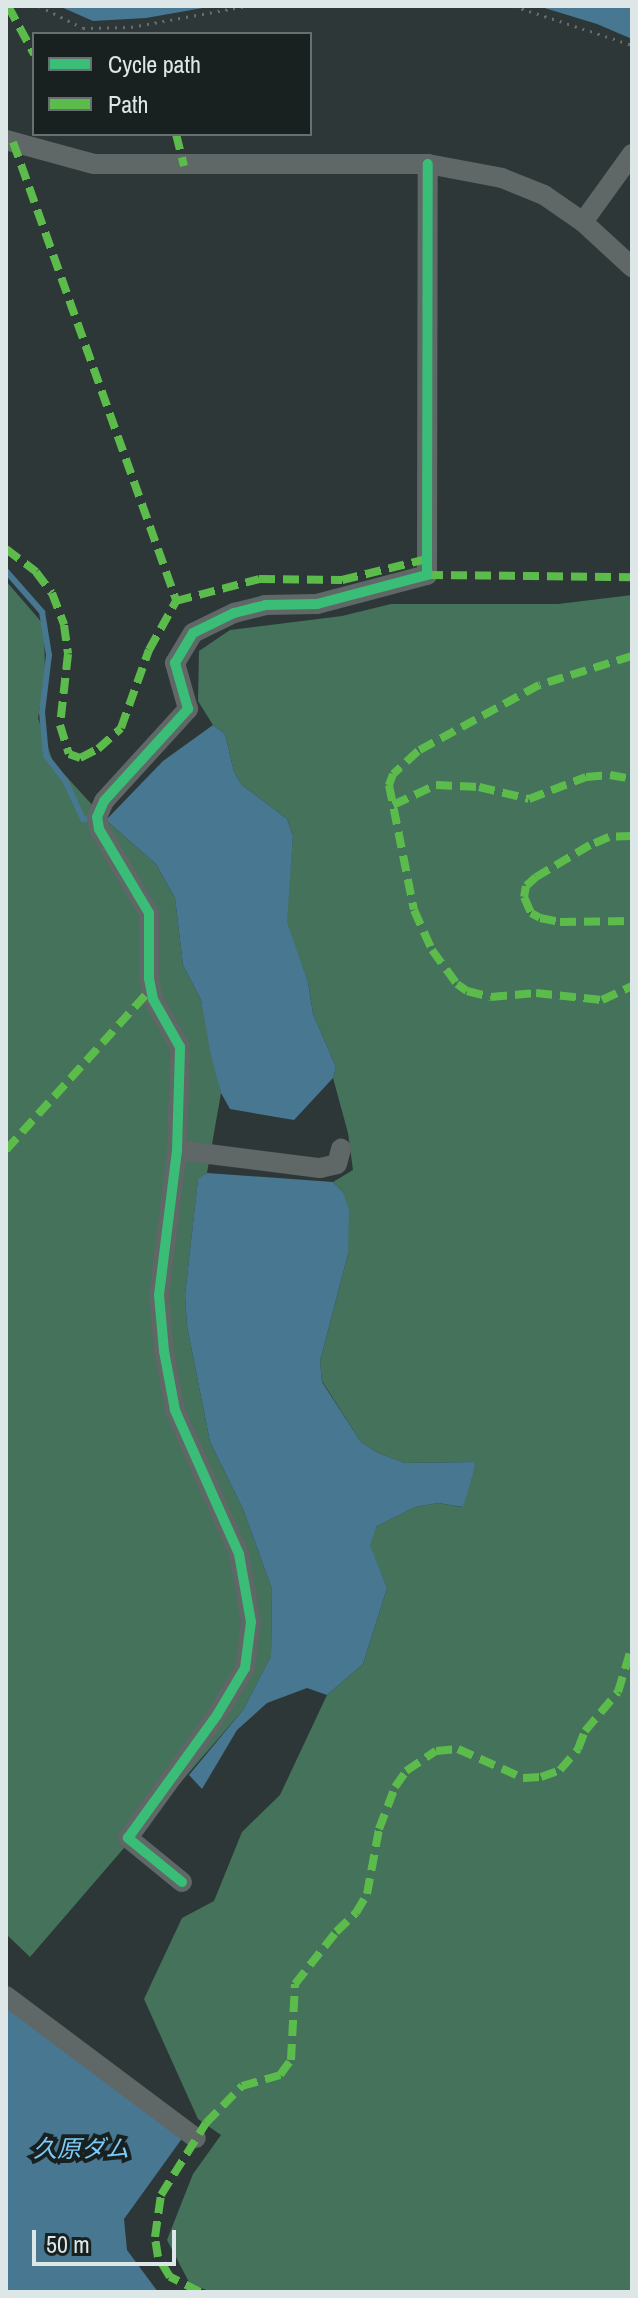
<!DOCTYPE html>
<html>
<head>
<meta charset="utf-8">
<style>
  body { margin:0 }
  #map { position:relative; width:638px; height:2298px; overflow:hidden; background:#2e3737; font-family:"Archivo Narrow","Noto Sans JP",sans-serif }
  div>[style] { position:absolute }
  .forest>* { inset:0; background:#44725a }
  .water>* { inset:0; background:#477791 }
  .stream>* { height:6px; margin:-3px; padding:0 3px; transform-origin:3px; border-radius:3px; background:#477791 }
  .path>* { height:3px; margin-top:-1.5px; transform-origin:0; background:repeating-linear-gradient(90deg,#676d6d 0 2px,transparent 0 8px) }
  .minor>* { height:20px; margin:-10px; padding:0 10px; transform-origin:10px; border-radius:10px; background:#606767 }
  .quiet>* { height:8px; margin-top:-4px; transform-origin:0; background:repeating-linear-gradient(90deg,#5cbc4b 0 16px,transparent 0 24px) }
  .cycleway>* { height:10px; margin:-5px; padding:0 5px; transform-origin:5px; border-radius:5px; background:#3abd76 }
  span { translate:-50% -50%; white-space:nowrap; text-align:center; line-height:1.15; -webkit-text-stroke:8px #192020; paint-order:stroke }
  .water-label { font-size:24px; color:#7ccbf8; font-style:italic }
  .frame { position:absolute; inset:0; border:8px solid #dde7e7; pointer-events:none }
  .legend { position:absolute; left:32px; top:32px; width:280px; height:104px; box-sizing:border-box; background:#192020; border:2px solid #677070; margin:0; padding:10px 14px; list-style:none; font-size:24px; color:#dde7e7 }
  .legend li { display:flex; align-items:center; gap:16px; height:40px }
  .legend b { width:40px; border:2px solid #677070 }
  .scale { position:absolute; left:32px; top:2230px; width:144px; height:36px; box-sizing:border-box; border:4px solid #dde7e7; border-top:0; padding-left:10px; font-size:24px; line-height:28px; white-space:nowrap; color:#dde7e7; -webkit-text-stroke:6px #192020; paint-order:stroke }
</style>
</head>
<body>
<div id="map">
  <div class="forest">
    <i style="clip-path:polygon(6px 581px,44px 625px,45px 677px,38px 718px,53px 762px,106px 820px,156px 864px,175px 898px,183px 965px,201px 1000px,221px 1093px,207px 1173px,198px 1180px,185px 1295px,187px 1326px,210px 1442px,243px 1509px,272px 1589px,271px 1656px,243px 1710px,30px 1957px,6px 1934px)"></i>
    <i style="clip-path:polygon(632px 595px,632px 2292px,212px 2292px,190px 2284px,167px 2240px,193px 2174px,221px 2135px,198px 2119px,144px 1999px,182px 1918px,214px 1901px,242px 1832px,280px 1795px,327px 1695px,363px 1664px,387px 1588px,369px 1545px,377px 1526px,415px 1507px,438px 1503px,462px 1507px,475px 1468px,473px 1462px,405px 1463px,378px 1453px,361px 1442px,322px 1381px,320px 1361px,348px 1254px,343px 1192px,333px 1182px,353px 1170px,348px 1133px,333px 1078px,336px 1067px,313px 1014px,308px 982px,286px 922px,293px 836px,287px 819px,242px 785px,234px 772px,225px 734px,213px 725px,198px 701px,199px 651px,230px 630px,342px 616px,391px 604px,558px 604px)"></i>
  </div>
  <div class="water">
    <i style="clip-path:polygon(59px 6px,214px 6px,146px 18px,93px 21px)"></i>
    <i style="clip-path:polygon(538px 6px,632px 6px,632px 39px,597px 24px)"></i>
    <i style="clip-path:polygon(213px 725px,225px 734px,234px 772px,242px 785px,287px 819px,293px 836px,287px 922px,308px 982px,313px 1014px,336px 1067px,333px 1078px,294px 1120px,230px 1109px,221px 1093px,211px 1056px,201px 1000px,183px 965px,175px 898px,156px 864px,106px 820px,163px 761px)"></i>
    <i style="clip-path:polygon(207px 1173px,333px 1182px,343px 1192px,349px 1209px,348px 1254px,320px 1361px,322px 1382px,361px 1442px,378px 1453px,405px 1463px,474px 1462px,475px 1468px,463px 1507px,438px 1503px,415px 1507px,377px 1526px,370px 1545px,387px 1588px,363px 1664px,327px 1695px,307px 1688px,267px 1703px,237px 1730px,202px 1789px,189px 1775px,243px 1710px,271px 1656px,272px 1589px,243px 1509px,210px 1442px,187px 1326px,185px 1295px,198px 1179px)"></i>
    <i style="clip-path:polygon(6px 1999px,186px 2133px,124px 2219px,127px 2250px,158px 2292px,6px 2292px)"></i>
  </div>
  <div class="stream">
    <i style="left:6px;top:571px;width:55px;rotate:48.7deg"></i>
    <i style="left:42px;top:612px;width:44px;rotate:80.8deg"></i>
    <i style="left:49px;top:655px;width:57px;rotate:97deg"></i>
    <i style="left:42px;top:712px;width:44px;rotate:84.8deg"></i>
    <i style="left:46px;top:756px;width:31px;rotate:52deg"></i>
    <i style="left:65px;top:780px;width:43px;rotate:65.2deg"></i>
    <i style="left:83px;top:819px;width:10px"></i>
  </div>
  <div class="path">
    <i style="left:39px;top:6px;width:49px;rotate:26.6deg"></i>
    <i style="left:83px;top:28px;width:48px;rotate:-1.2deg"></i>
    <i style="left:131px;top:27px;width:117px;rotate:-10.3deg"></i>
    <i style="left:514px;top:6px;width:124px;rotate:18.3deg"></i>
  </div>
  <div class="minor">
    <i style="left:6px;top:140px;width:91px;rotate:15.3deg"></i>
    <i style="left:94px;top:164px;width:334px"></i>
    <i style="left:428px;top:164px;width:75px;rotate:10.7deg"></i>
    <i style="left:502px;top:178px;width:45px;rotate:22deg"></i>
    <i style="left:544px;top:195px;width:47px;rotate:34.7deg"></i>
    <i style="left:583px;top:222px;width:67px;rotate:42.6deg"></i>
    <i style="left:583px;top:222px;width:84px;rotate:-54.2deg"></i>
    <i style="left:177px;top:1150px;width:144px;rotate:7.2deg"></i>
    <i style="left:320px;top:1168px;width:17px;rotate:-13deg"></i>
    <i style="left:337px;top:1164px;width:16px;rotate:-75deg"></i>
    <i style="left:182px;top:1882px;width:70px;rotate:-140.8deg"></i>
    <i style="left:128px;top:1838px;width:152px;rotate:-54.1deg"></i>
    <i style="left:217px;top:1715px;width:55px;rotate:-59.2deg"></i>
    <i style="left:245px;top:1668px;width:46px;rotate:-82.6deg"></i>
    <i style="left:251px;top:1622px;width:69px;rotate:-100deg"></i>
    <i style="left:239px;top:1554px;width:158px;rotate:-114deg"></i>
    <i style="left:175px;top:1410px;width:60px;rotate:-100.6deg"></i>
    <i style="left:164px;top:1351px;width:56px;rotate:-95.1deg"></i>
    <i style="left:159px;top:1295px;width:146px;rotate:-82.9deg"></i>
    <i style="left:177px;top:1150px;width:103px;rotate:-88.3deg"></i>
    <i style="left:180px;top:1047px;width:55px;rotate:-119.4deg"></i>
    <i style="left:153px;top:999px;width:20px;rotate:-101deg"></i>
    <i style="left:149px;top:979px;width:66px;rotate:-90deg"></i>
    <i style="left:149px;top:913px;width:98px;rotate:-120.8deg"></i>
    <i style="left:99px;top:829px;width:12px;rotate:-99deg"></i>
    <i style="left:97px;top:817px;width:17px;rotate:-66deg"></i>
    <i style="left:104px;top:801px;width:125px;rotate:-47.6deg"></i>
    <i style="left:188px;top:709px;width:48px;rotate:-105.8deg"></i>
    <i style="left:175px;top:663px;width:35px;rotate:-59deg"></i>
    <i style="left:193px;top:633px;width:46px;rotate:-26deg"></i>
    <i style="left:234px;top:613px;width:32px;rotate:-14deg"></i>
    <i style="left:265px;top:605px;width:52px;rotate:-1.1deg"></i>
    <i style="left:317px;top:604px;width:114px;rotate:-14.8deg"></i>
    <i style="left:427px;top:575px;width:411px;rotate:-89.9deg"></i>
    <i style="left:6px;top:1996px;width:237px;rotate:36.8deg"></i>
  </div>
  <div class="quiet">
    <i style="left:8px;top:6px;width:55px;rotate:61.6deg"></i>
    <i style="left:176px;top:134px;width:33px;rotate:76deg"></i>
    <i style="left:13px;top:142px;width:487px;rotate:70.4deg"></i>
    <i style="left:6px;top:549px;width:38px;rotate:37deg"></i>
    <i style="left:36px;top:572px;width:26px;rotate:53deg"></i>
    <i style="left:52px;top:593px;width:34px;rotate:69deg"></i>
    <i style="left:64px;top:625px;width:29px;rotate:82deg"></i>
    <i style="left:68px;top:654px;width:71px;rotate:96.4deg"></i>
    <i style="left:60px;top:725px;width:30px;rotate:73deg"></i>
    <i style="left:69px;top:754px;width:12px;rotate:20deg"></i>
    <i style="left:80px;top:758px;width:20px;rotate:-27deg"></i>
    <i style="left:98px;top:749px;width:31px;rotate:-42deg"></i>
    <i style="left:121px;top:728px;width:83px;rotate:-70.3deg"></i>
    <i style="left:149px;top:650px;width:56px;rotate:-61.1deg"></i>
    <i style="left:176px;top:601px;width:86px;rotate:-14.8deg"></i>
    <i style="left:259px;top:579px;width:83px;rotate:0.7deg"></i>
    <i style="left:342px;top:580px;width:88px;rotate:-13.9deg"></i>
    <i style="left:427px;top:575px;width:205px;rotate:0.6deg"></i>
    <i style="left:632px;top:656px;width:97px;rotate:162.7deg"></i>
    <i style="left:539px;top:685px;width:138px;rotate:151.4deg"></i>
    <i style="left:418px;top:751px;width:34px;rotate:137deg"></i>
    <i style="left:393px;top:774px;width:12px;rotate:110deg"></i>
    <i style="left:389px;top:785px;width:127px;rotate:78.7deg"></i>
    <i style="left:414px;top:910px;width:44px;rotate:65.8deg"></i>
    <i style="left:432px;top:950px;width:42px;rotate:53.7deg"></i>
    <i style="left:457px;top:984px;width:12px;rotate:35deg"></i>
    <i style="left:467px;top:991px;width:25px;rotate:14deg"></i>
    <i style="left:491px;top:997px;width:45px;rotate:-5.1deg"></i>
    <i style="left:536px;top:993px;width:66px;rotate:6.1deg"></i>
    <i style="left:602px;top:1000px;width:33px;rotate:-25deg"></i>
    <i style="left:393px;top:805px;width:47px;rotate:-24.9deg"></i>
    <i style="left:436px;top:785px;width:43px;rotate:2.7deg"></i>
    <i style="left:479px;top:787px;width:51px;rotate:13.5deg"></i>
    <i style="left:529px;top:799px;width:61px;rotate:-21.1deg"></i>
    <i style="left:586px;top:777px;width:24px;rotate:-5deg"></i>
    <i style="left:610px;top:775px;width:22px;rotate:10deg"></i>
    <i style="left:632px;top:836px;width:23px;rotate:178deg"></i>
    <i style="left:609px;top:837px;width:21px;rotate:157deg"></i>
    <i style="left:590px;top:845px;width:63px;rotate:149.3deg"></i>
    <i style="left:536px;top:877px;width:13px;rotate:138deg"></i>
    <i style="left:526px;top:886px;width:11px;rotate:100deg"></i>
    <i style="left:524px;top:897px;width:17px;rotate:66deg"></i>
    <i style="left:531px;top:913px;width:10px;rotate:29deg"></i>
    <i style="left:540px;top:918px;width:20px;rotate:11deg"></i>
    <i style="left:560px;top:922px;width:72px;rotate:-0.8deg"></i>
    <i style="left:6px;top:1150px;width:217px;rotate:-48deg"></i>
    <i style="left:200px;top:2292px;width:34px;rotate:-153deg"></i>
    <i style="left:170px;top:2277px;width:23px;rotate:-121deg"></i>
    <i style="left:158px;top:2257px;width:20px;rotate:-99deg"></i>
    <i style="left:155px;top:2237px;width:42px;rotate:-81.9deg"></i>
    <i style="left:161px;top:2195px;width:85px;rotate:-58deg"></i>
    <i style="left:206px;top:2123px;width:52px;rotate:-45.8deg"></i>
    <i style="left:242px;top:2086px;width:40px;rotate:-16deg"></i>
    <i style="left:280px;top:2075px;width:19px;rotate:-54deg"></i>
    <i style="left:291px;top:2060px;width:76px;rotate:-87deg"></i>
    <i style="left:295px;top:1984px;width:66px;rotate:-51.7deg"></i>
    <i style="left:336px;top:1932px;width:28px;rotate:-44deg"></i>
    <i style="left:356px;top:1913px;width:22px;rotate:-60deg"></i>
    <i style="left:367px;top:1894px;width:66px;rotate:-79.5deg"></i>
    <i style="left:379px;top:1829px;width:45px;rotate:-69.1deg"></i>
    <i style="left:395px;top:1787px;width:19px;rotate:-55deg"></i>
    <i style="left:406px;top:1771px;width:36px;rotate:-34deg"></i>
    <i style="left:436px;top:1751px;width:22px;rotate:-5deg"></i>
    <i style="left:458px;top:1749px;width:71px;rotate:24deg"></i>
    <i style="left:523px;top:1778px;width:18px;rotate:-3deg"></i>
    <i style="left:541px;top:1777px;width:20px;rotate:-20deg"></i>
    <i style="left:560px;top:1770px;width:28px;rotate:-49deg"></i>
    <i style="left:578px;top:1749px;width:19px;rotate:-69deg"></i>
    <i style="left:585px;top:1731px;width:51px;rotate:-49.8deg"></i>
    <i style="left:618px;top:1692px;width:48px;rotate:-73.1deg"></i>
  </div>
  <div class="cycleway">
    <i style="left:182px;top:1882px;width:70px;rotate:-140.8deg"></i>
    <i style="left:128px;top:1838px;width:152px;rotate:-54.1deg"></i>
    <i style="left:217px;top:1715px;width:55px;rotate:-59.2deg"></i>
    <i style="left:245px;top:1668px;width:46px;rotate:-82.6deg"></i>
    <i style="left:251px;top:1622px;width:69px;rotate:-100deg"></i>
    <i style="left:239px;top:1554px;width:158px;rotate:-114deg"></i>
    <i style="left:175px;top:1410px;width:60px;rotate:-100.6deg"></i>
    <i style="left:164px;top:1351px;width:56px;rotate:-95.1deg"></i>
    <i style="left:159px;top:1295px;width:146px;rotate:-82.9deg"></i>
    <i style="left:177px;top:1150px;width:103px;rotate:-88.3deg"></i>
    <i style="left:180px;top:1047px;width:55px;rotate:-119.4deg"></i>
    <i style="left:153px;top:999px;width:20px;rotate:-101deg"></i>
    <i style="left:149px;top:979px;width:66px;rotate:-90deg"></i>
    <i style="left:149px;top:913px;width:98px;rotate:-120.8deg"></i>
    <i style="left:99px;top:829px;width:12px;rotate:-99deg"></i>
    <i style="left:97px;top:817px;width:17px;rotate:-66deg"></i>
    <i style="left:104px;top:801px;width:125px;rotate:-47.6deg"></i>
    <i style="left:188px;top:709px;width:48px;rotate:-105.8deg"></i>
    <i style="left:175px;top:663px;width:35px;rotate:-59deg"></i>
    <i style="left:193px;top:633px;width:46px;rotate:-26deg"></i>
    <i style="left:234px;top:613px;width:32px;rotate:-14deg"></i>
    <i style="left:265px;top:605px;width:52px;rotate:-1.1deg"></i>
    <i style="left:317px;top:604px;width:114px;rotate:-14.8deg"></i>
    <i style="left:427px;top:575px;width:411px;rotate:-89.9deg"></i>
  </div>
  <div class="water-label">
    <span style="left:81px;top:2149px">久原ダム</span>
  </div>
  <div class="frame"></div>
  <ul class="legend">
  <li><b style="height:10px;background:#3abd76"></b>Cycle path</li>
  <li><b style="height:10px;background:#5cbc4b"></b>Path</li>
  </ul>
  <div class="scale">50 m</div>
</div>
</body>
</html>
